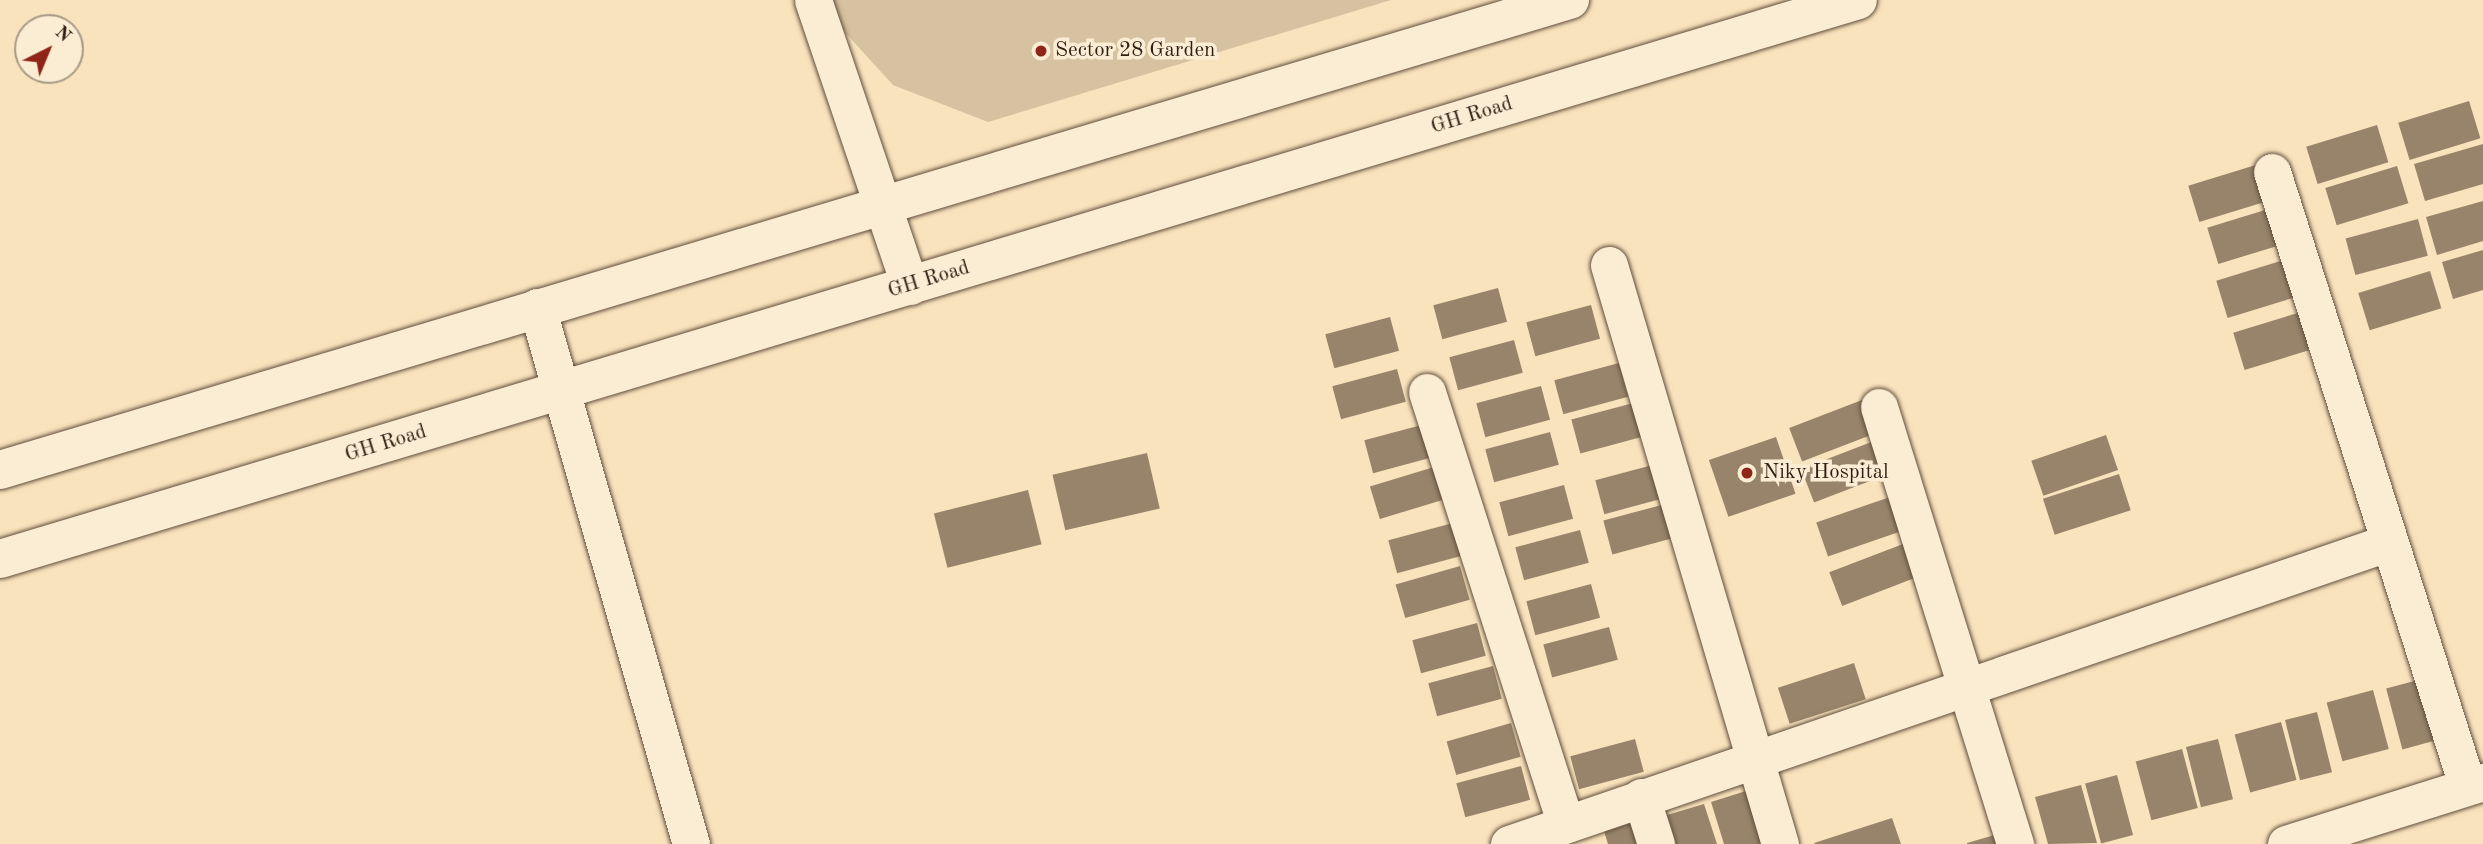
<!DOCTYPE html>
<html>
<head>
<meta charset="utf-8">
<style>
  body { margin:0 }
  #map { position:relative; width:2483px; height:844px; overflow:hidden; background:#f9e3bd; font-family:"Old Standard TT",serif }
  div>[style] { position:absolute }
  .green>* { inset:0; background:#d6c1a0 }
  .building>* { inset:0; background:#98846b; transform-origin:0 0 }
  .roads { filter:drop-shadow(0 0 2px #614e3d) drop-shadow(0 0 2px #614e3d) }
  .street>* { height:37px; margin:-18.5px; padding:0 18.5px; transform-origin:18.5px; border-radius:18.5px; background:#fbedd4 }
  .secondary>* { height:38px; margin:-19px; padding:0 19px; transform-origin:19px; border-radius:19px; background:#fbedd4 }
  .dots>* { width:19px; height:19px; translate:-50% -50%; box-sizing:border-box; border:4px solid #fbedd4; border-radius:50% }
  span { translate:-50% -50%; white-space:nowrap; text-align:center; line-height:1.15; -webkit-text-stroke:7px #fbedd4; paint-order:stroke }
  .poi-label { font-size:21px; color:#2e1d12 }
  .left { translate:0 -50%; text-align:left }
  .street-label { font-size:21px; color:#2e1d12 }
  .north { position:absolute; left:14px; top:14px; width:70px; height:70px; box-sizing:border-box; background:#fbedd4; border:2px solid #a99a86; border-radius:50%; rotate:43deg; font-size:19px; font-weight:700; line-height:28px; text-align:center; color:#2e1d12 }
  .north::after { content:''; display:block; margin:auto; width:24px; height:32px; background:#8f2418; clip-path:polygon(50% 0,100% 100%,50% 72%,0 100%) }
</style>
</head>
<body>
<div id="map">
  <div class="green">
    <i style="clip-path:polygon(827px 0,1391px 0,988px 122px,893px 85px,832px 18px)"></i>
  </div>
  <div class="building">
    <i style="left:2469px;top:101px;width:39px;height:74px;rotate:73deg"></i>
    <i style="left:2377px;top:125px;width:39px;height:74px;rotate:73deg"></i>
    <i style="clip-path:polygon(2483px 144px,2483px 184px,2425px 201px,2414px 164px)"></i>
    <i style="left:2259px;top:164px;width:38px;height:74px;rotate:73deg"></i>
    <i style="left:2397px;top:166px;width:39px;height:75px;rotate:73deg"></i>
    <i style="clip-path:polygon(2483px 201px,2483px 241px,2437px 255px,2426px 217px)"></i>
    <i style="left:2278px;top:206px;width:38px;height:74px;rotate:73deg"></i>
    <i style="left:2418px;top:219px;width:38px;height:75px;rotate:75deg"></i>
    <i style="clip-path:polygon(2483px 250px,2483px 290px,2453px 299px,2442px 262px)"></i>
    <i style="left:2287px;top:259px;width:39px;height:74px;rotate:73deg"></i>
    <i style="left:2430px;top:271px;width:39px;height:75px;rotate:73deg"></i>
    <i style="left:1498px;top:288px;width:35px;height:67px;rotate:75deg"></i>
    <i style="left:1591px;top:305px;width:35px;height:67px;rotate:75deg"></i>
    <i style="left:2304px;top:311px;width:39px;height:74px;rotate:73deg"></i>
    <i style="left:1390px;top:317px;width:35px;height:67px;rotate:75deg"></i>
    <i style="left:1514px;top:340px;width:34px;height:67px;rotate:75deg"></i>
    <i style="left:1619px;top:363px;width:35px;height:67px;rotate:75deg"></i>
    <i style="left:1397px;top:369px;width:34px;height:67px;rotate:75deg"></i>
    <i style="left:1541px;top:386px;width:35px;height:67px;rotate:75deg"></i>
    <i style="left:1862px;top:400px;width:36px;height:78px;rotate:69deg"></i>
    <i style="left:1637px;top:402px;width:35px;height:68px;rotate:75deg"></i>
    <i style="left:1429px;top:423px;width:34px;height:67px;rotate:75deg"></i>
    <i style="left:1550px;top:432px;width:34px;height:67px;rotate:75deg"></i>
    <i style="left:2106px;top:435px;width:37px;height:79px;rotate:71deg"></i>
    <i style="left:1776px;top:437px;width:60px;height:71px;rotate:71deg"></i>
    <i style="left:1874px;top:441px;width:36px;height:78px;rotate:69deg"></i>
    <i style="left:1147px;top:453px;width:57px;height:97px;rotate:77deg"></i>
    <i style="left:1660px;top:463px;width:35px;height:67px;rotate:75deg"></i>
    <i style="left:1434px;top:467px;width:34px;height:67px;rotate:73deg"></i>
    <i style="left:2119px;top:474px;width:38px;height:80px;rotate:72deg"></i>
    <i style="left:1564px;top:485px;width:35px;height:67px;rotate:75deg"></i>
    <i style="left:1028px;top:490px;width:56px;height:97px;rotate:76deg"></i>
    <i style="left:1890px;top:497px;width:36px;height:78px;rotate:71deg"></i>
    <i style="left:1669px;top:503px;width:35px;height:68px;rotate:75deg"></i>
    <i style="left:1453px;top:523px;width:34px;height:67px;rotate:75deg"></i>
    <i style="left:1580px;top:530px;width:34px;height:67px;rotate:75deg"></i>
    <i style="left:1903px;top:544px;width:36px;height:79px;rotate:69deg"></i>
    <i style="left:1460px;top:566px;width:35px;height:67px;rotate:74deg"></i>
    <i style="left:1591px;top:584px;width:35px;height:67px;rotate:75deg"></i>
    <i style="left:1477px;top:623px;width:34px;height:67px;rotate:75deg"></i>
    <i style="left:1609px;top:627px;width:34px;height:68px;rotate:75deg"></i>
    <i style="left:1854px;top:663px;width:38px;height:80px;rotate:72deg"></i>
    <i style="left:1493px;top:666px;width:34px;height:67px;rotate:75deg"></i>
    <i style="left:2418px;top:680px;width:63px;height:33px;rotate:75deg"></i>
    <i style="left:2373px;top:690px;width:61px;height:48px;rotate:75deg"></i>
    <i style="left:2317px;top:712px;width:62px;height:33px;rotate:76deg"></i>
    <i style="left:2281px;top:722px;width:60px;height:48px;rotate:75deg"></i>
    <i style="left:1511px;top:723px;width:35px;height:67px;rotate:74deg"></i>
    <i style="left:1635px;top:739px;width:34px;height:67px;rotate:75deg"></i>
    <i style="left:2218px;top:739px;width:62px;height:33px;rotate:76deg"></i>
    <i style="left:2182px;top:749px;width:61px;height:48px;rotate:75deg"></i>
    <i style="left:1521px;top:766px;width:35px;height:67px;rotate:75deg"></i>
    <i style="left:2117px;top:775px;width:62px;height:33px;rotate:75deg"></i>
    <i style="clip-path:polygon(2081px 785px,2097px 843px,2048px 844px,2035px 797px)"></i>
    <i style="clip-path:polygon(1749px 790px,1765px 844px,1724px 844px,1711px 802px)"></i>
    <i style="clip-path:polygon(1704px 804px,1717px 844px,1676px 844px,1667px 815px)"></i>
    <i style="clip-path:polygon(1892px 818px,1901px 844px,1815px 844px,1814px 843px)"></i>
    <i style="clip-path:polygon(1642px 820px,1649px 844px,1608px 844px,1604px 831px)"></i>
    <i style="clip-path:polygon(1998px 834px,2001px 844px,1967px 844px,1967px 843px)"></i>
  </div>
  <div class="roads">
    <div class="street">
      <i style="left:813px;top:0;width:302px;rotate:71.3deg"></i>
      <i style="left:2272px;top:172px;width:643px;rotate:72.35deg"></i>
      <i style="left:1609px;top:265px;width:604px;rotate:73.55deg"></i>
      <i style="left:537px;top:307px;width:559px;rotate:74deg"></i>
      <i style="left:1427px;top:392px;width:454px;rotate:72.2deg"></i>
      <i style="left:1879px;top:407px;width:458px;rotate:72.7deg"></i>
      <i style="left:1641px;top:797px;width:49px;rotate:72.3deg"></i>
      <i style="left:1509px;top:844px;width:928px;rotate:-18.92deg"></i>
      <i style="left:2286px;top:844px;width:207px;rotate:-17.5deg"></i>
    </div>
    <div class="secondary">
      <i style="left:0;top:470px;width:1639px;rotate:-16.67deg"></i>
      <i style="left:0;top:559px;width:1940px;rotate:-16.74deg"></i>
    </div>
  </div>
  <div class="dots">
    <i style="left:1041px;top:51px;background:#8f2418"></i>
    <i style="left:1747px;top:473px;background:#8f2418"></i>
  </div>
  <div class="poi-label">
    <span class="left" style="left:1055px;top:51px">Sector 28 Garden</span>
    <span class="left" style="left:1763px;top:473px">Niky Hospital</span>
  </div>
  <div class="street-label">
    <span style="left:1472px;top:116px;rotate:-17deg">GH Road</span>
    <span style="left:929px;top:280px;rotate:-17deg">GH Road</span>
    <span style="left:386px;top:444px;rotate:-17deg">GH Road</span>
  </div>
  <div class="north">N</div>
</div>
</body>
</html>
